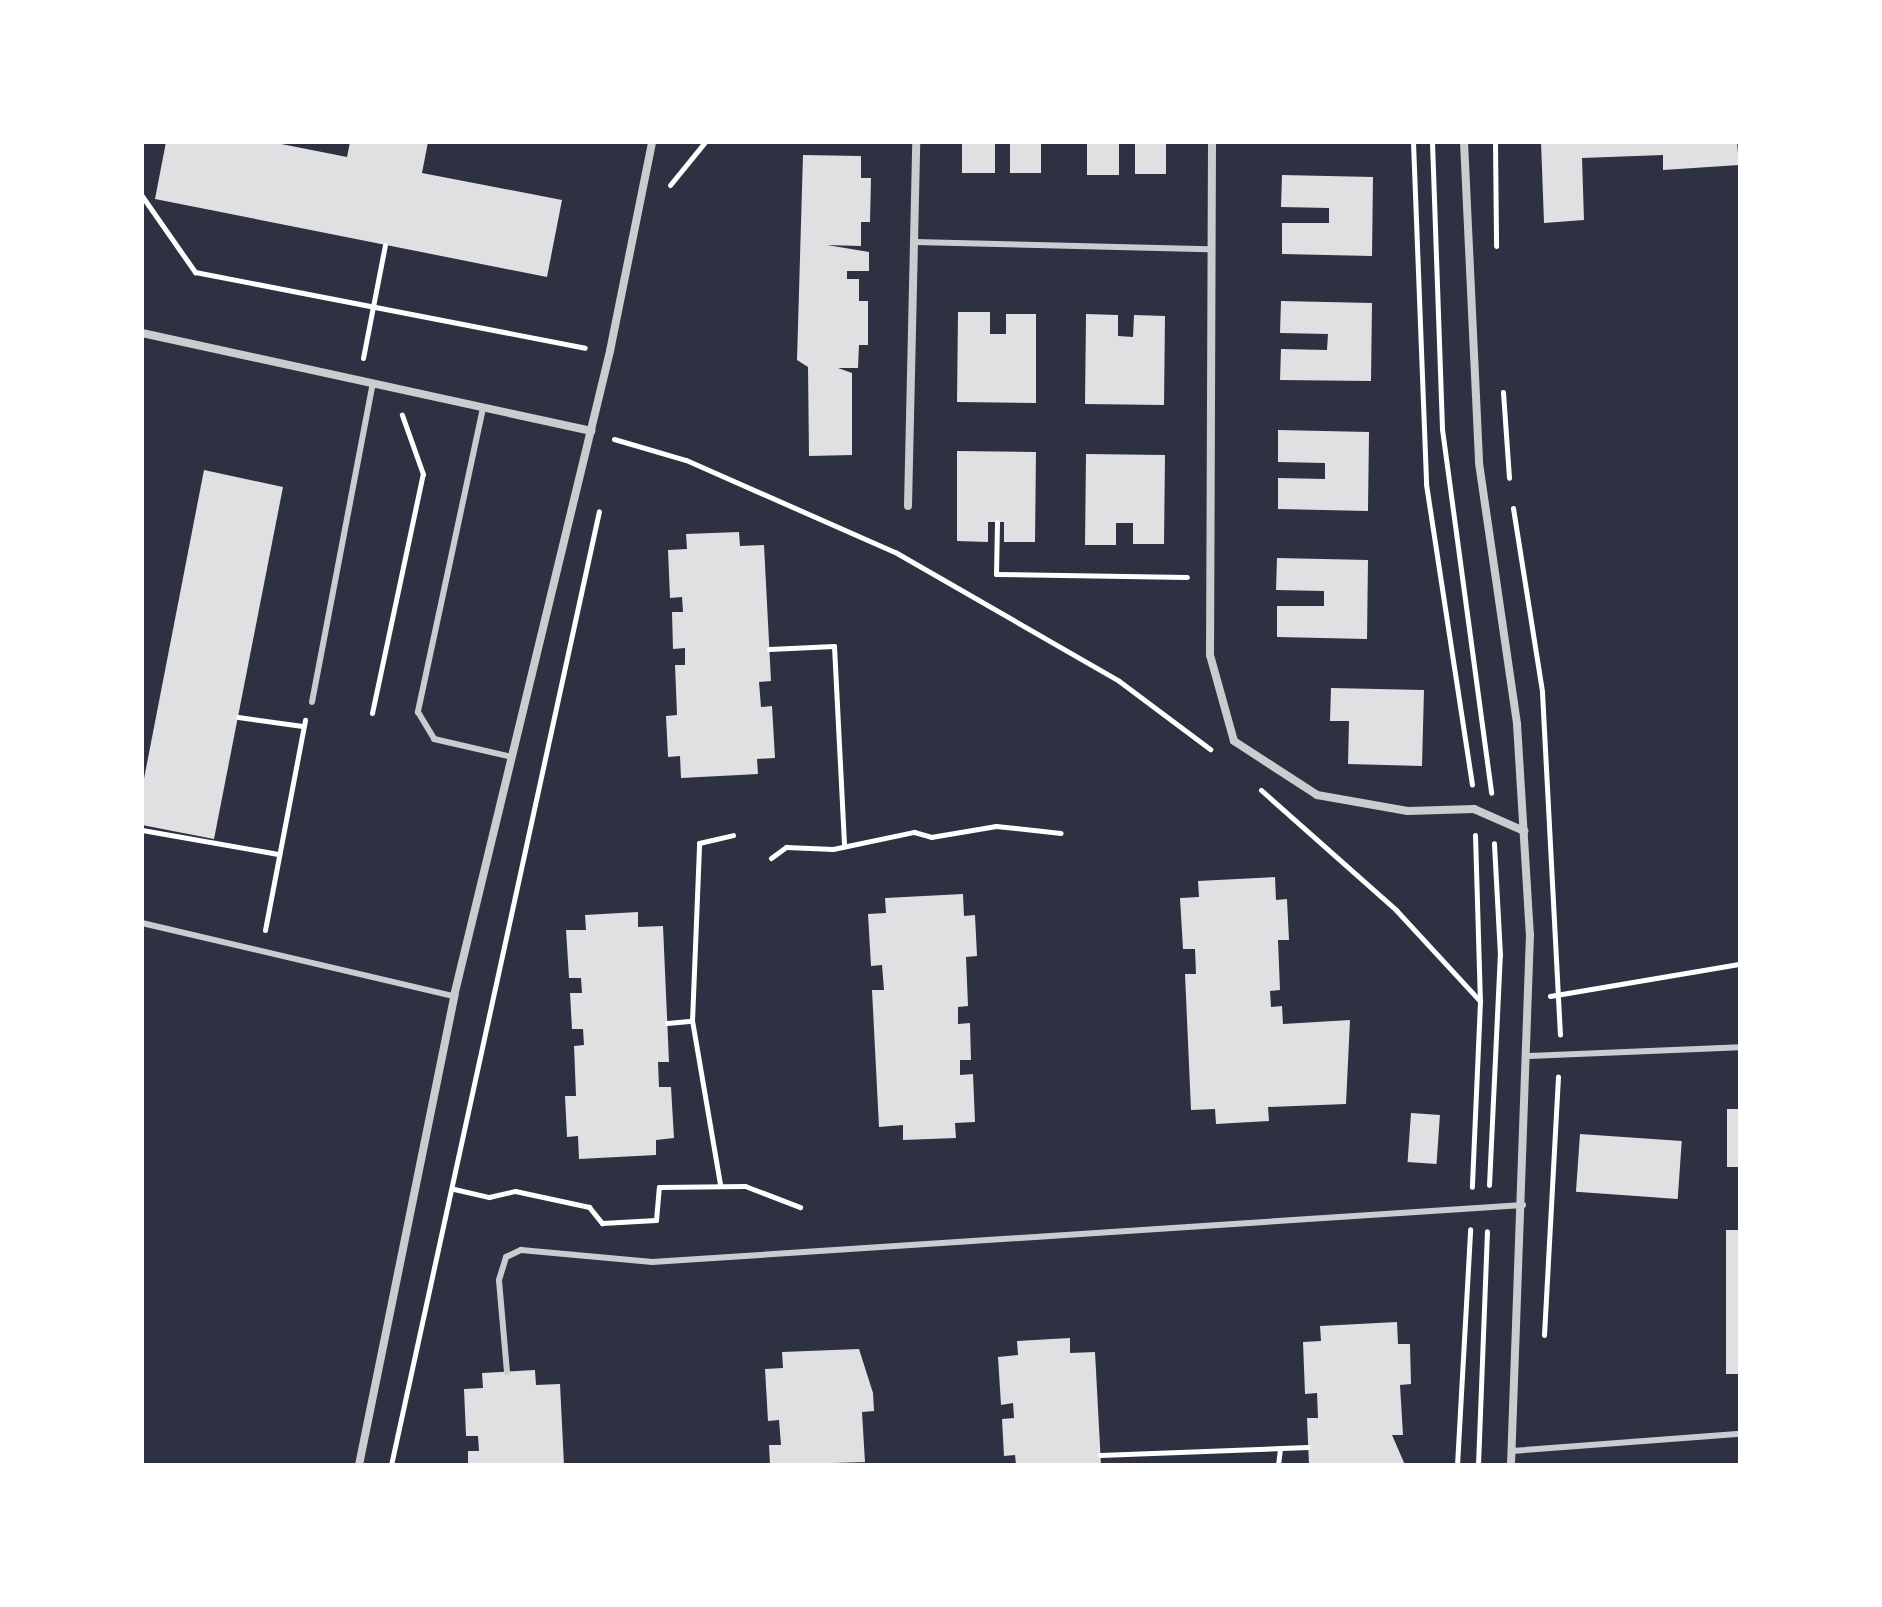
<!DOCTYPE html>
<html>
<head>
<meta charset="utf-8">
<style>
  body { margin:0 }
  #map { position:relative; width:1882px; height:1607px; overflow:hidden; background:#2d3142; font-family:Signika,sans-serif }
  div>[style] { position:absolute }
  .building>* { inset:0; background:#e0e0e3; transform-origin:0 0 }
  .path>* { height:5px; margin:-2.5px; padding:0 2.5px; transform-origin:2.5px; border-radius:2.5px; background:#fff }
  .service>* { height:6px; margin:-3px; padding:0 3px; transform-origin:3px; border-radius:3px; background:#caccd0 }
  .minor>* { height:8px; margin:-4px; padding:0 4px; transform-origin:4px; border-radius:4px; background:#caccd0 }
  span { translate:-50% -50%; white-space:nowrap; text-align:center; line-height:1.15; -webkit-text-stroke:6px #fff; paint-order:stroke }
  .frame { position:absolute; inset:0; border:144px solid #fff; pointer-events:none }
</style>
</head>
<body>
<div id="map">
  <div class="building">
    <i style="clip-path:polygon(166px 142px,271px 142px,347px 157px,350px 142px,428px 142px,422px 173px,562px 200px,547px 277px,155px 199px)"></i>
    <i style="left:962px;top:142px;width:33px;height:31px"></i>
    <i style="left:1010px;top:142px;width:31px;height:31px"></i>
    <i style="left:1087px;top:142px;width:32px;height:33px"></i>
    <i style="left:1135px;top:142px;width:31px;height:32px"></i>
    <i style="clip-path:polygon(1541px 142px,1737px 142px,1739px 165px,1663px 170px,1663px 155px,1582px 158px,1584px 220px,1544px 223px)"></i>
    <i style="clip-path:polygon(803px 155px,861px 156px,861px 178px,871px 178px,870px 222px,861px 222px,861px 246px,827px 245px,869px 252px,869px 271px,847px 271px,847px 279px,859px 279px,859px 301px,868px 301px,868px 345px,859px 345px,858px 368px,838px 368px,852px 373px,852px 455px,809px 456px,808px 367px,797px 360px)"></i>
    <i style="clip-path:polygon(1282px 175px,1373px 177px,1372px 256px,1282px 254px,1282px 223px,1329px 223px,1329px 208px,1281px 207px)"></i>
    <i style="clip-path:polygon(1281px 301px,1372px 303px,1371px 381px,1280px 380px,1281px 349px,1327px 350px,1328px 334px,1280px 333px)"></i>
    <i style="clip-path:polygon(958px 312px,990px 312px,990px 334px,1006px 334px,1006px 314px,1036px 314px,1036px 403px,957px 402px)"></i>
    <i style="clip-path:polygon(1086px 314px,1118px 315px,1118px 336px,1133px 337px,1134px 315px,1165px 316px,1164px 405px,1085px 404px)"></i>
    <i style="clip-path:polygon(1278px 430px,1369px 432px,1368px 511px,1278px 509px,1278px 478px,1325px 479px,1325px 463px,1278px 462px)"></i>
    <i style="clip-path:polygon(957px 451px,1036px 452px,1035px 542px,1004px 542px,1004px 522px,988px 522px,988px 542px,957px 541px)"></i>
    <i style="clip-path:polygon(1086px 454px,1165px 455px,1164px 544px,1133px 544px,1133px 523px,1116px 523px,1116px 545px,1085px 545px)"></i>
    <i style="clip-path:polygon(204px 470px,283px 487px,214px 839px,142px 825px,142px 789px)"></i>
    <i style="clip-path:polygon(739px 532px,740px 546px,764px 545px,771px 681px,759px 682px,761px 707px,772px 706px,775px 758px,757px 759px,758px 774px,681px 778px,680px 756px,668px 757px,666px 716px,677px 715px,675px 665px,685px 665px,685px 648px,673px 649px,672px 612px,683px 612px,682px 597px,670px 598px,668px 550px,687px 549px,686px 534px)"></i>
    <i style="clip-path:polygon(1277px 558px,1368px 560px,1367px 639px,1277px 637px,1277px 606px,1324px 606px,1324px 591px,1276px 590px)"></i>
    <i style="clip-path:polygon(1331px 688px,1424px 690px,1422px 766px,1348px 764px,1349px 721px,1330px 721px)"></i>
    <i style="clip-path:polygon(1275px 877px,1276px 900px,1287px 899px,1289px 940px,1278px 940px,1280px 990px,1270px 991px,1271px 1007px,1282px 1006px,1283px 1024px,1350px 1020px,1346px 1104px,1268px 1107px,1269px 1121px,1216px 1124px,1215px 1109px,1191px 1110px,1185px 974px,1196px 974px,1195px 949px,1183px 949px,1180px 898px,1199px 897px,1198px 881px)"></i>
    <i style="clip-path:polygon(963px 894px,964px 916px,975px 915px,977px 956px,966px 957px,968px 1006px,958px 1007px,958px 1024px,970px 1023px,971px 1060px,960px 1060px,960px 1075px,973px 1074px,975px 1122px,955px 1123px,956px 1138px,903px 1140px,903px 1125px,879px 1127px,872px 990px,884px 990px,882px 965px,871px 966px,868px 914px,886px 913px,885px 898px)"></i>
    <i style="clip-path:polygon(638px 912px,638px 927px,663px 926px,669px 1062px,658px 1062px,659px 1087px,671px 1087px,674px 1138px,656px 1140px,656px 1155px,579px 1159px,578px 1136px,567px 1137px,565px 1096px,576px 1096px,574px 1046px,584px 1045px,583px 1029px,572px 1029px,570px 993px,582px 993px,581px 978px,569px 978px,566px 930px,586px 930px,585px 915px)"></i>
    <i style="left:1727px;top:1109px;width:13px;height:58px"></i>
    <i style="left:1411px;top:1113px;width:29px;height:49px;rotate:4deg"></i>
    <i style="left:1580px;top:1134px;width:102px;height:58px;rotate:4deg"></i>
    <i style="left:1726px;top:1230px;width:14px;height:144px"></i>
    <i style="clip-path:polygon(1397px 1322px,1398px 1344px,1410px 1344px,1411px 1384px,1400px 1385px,1403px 1435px,1392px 1435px,1405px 1465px,1309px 1465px,1307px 1418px,1318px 1418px,1317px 1393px,1305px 1394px,1303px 1342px,1321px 1341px,1320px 1326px)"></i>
    <i style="clip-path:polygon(1070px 1338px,1070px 1353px,1095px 1352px,1101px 1465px,1016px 1465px,1015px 1455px,1004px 1456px,1002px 1419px,1014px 1418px,1013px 1403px,1001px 1405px,998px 1357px,1018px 1355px,1017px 1341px)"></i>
    <i style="clip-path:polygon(859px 1349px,873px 1393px,874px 1411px,862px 1412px,865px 1462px,770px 1465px,769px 1445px,781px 1445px,779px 1420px,768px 1421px,765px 1369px,783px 1368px,782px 1352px)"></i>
    <i style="clip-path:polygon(535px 1370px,536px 1385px,560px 1384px,564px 1465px,468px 1465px,468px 1451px,479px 1451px,478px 1436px,466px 1436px,464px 1389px,483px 1388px,482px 1373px)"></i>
  </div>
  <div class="path">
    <i style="left:1413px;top:142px;width:342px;rotate:87.8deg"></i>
    <i style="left:1426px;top:484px;width:304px;rotate:81.3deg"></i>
    <i style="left:1432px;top:142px;width:287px;rotate:88deg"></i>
    <i style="left:1442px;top:429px;width:367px;rotate:82.3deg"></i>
    <i style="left:1495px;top:142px;width:104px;rotate:89.4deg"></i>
    <i style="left:670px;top:185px;width:55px;rotate:-50.9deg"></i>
    <i style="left:142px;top:196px;width:93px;rotate:55.1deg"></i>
    <i style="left:195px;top:272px;width:397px;rotate:11deg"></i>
    <i style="left:363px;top:358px;width:115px;rotate:-79deg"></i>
    <i style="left:1503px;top:392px;width:86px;rotate:86deg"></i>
    <i style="left:614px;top:439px;width:75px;rotate:16.3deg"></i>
    <i style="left:686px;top:460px;width:228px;rotate:23.8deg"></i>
    <i style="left:895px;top:552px;width:258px;rotate:29.9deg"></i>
    <i style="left:1119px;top:681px;width:114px;rotate:36.8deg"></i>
    <i style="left:1513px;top:508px;width:186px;rotate:81deg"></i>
    <i style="left:1542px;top:692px;width:343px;rotate:87deg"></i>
    <i style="left:997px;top:522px;width:52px;rotate:91.1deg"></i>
    <i style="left:996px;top:574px;width:191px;rotate:0.9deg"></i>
    <i style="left:769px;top:649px;width:65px;rotate:-2.6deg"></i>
    <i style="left:834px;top:646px;width:200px;rotate:87.1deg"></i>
    <i style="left:372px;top:713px;width:244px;rotate:-78deg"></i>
    <i style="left:423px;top:474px;width:63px;rotate:-109.6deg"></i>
    <i style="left:238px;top:717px;width:65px;rotate:8deg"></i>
    <i style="left:1261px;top:790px;width:181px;rotate:41.6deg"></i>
    <i style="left:1396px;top:910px;width:124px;rotate:47.3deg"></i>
    <i style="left:1480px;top:1001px;width:186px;rotate:92.5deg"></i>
    <i style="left:142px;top:830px;width:138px;rotate:10deg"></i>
    <i style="left:1475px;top:835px;width:166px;rotate:88.3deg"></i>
    <i style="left:771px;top:858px;width:19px;rotate:-36deg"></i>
    <i style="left:786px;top:847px;width:47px;rotate:2.4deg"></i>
    <i style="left:833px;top:849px;width:83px;rotate:-11.9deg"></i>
    <i style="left:914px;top:832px;width:18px;rotate:16deg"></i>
    <i style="left:931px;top:837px;width:66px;rotate:-9.6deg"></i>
    <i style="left:996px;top:826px;width:65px;rotate:6.1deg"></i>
    <i style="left:265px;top:930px;width:214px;rotate:-79.2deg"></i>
    <i style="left:1550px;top:996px;width:193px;rotate:-9.6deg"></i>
    <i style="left:667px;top:1023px;width:25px;rotate:-5deg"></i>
    <i style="left:720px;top:1184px;width:165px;rotate:-99.7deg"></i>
    <i style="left:692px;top:1021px;width:178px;rotate:-87.7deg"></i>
    <i style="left:699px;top:843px;width:35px;rotate:-13deg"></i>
    <i style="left:1489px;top:1185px;width:230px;rotate:-87.3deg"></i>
    <i style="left:1500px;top:955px;width:112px;rotate:-93.1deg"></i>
    <i style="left:454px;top:1189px;width:36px;rotate:13deg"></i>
    <i style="left:489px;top:1197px;width:27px;rotate:-13deg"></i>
    <i style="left:515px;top:1191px;width:76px;rotate:12.2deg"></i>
    <i style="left:589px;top:1207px;width:21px;rotate:51deg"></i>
    <i style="left:602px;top:1223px;width:54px;rotate:-3.2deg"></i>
    <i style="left:656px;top:1220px;width:33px;rotate:-85deg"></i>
    <i style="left:659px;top:1187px;width:86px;rotate:-0.7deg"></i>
    <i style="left:745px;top:1186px;width:59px;rotate:20.9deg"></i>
    <i style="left:1544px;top:1335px;width:259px;rotate:-86.9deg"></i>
    <i style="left:1100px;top:1455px;width:208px;rotate:-2.2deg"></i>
    <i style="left:391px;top:1465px;width:976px;rotate:-77.7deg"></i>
    <i style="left:1278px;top:1465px;width:17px;rotate:-83deg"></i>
    <i style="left:1457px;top:1465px;width:236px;rotate:-86.8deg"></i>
    <i style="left:1478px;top:1465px;width:234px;rotate:-87.8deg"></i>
  </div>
  <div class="service">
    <i style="left:915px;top:242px;width:294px;rotate:1.4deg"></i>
    <i style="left:483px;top:408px;width:311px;rotate:102.1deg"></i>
    <i style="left:418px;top:712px;width:31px;rotate:59deg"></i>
    <i style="left:434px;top:739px;width:80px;rotate:13deg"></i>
    <i style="left:312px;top:702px;width:325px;rotate:-79.2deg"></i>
    <i style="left:142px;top:923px;width:320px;rotate:13.2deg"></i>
    <i style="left:1529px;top:1056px;width:211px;rotate:-2.4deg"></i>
    <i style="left:507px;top:1372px;width:92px;rotate:-95deg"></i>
    <i style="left:499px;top:1280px;width:24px;rotate:-73deg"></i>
    <i style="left:506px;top:1257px;width:17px;rotate:-25deg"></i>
    <i style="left:521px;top:1250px;width:132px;rotate:5.2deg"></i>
    <i style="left:652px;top:1262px;width:873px;rotate:-3.74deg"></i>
    <i style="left:1512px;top:1451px;width:229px;rotate:-4.3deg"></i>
  </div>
  <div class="minor">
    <i style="left:1212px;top:142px;width:513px;rotate:90.22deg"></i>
    <i style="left:1210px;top:655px;width:89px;rotate:74.4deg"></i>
    <i style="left:1234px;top:741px;width:99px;rotate:33deg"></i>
    <i style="left:1317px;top:795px;width:92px;rotate:10deg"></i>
    <i style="left:1408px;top:811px;width:66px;rotate:-1.7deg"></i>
    <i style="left:1474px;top:809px;width:55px;rotate:23.7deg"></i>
    <i style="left:1464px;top:142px;width:321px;rotate:87.3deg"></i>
    <i style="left:1479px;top:463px;width:264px;rotate:81.7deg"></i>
    <i style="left:1517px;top:724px;width:210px;rotate:86.5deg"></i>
    <i style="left:1530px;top:934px;width:531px;rotate:92.05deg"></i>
    <i style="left:142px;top:333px;width:460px;rotate:12.3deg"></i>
    <i style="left:908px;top:506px;width:364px;rotate:-88.7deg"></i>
    <i style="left:359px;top:1465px;width:479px;rotate:-78.5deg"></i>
    <i style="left:454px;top:996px;width:664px;rotate:-76.4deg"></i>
    <i style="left:610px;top:351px;width:213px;rotate:-78.6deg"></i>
  </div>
  <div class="frame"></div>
</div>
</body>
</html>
